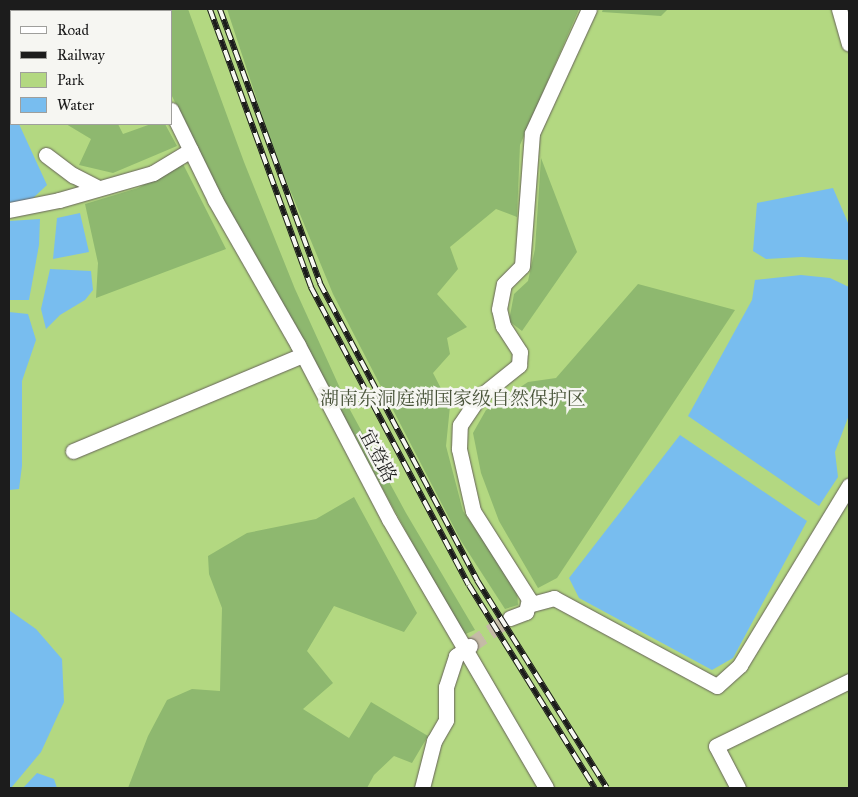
<!DOCTYPE html>
<html>
<head>
<meta charset="utf-8">
<style>
  body { margin:0 }
  #map { position:relative; width:858px; height:797px; overflow:hidden; background:#efe3c9; font-family:"IM FELL Great Primer","Noto Serif SC",serif }
  div>[style] { position:absolute }
  .green>* { inset:0; background:#b3d881 }
  .forest>* { inset:0; background:#8eb86f }
  .water>* { inset:0; background:#78bdef }
  .minor-tunnel>* { height:15px; margin-top:-7.5px; transform-origin:0; background:repeating-linear-gradient(90deg,#c5bba6 0 15px,transparent 0 23px) }
  .roads { filter:drop-shadow(0 0 1px #666259) drop-shadow(0 0 1px #666259) }
  .minor>* { height:15px; margin:-7.5px; padding:0 7.5px; transform-origin:7.5px; border-radius:7.5px; background:#fff }
  .rail>* { height:5.5px; margin-top:-2.75px; transform-origin:0; background:repeating-linear-gradient(90deg,#f6f6f2 0 11px,#1c1c1c 0 22px); box-sizing:border-box; border-block:1px solid #1c1c1c }
  span { translate:-50% -50%; white-space:nowrap; text-align:center; line-height:1.15; -webkit-text-stroke:5px #f6f6f2; paint-order:stroke }
  .park-label { font-size:19px; color:#49543a }
  .street-label { font-size:19px; color:#1c1c1c }
  .frame { position:absolute; inset:0; border:10px solid #1c1c1c; pointer-events:none }
  .legend { position:absolute; left:10px; top:10px; width:162px; height:115px; box-sizing:border-box; background:#f6f6f2; border:1px solid #9f9f9c; margin:0; padding:6px 9px; list-style:none; font-size:15px; color:#1c1c1c }
  .legend li { display:flex; align-items:center; gap:10px; height:25px }
  .legend b { width:25px; border:1px solid #9f9f9c }
</style>
</head>
<body>
<div id="map">
  <div class="green">
    <i style="clip-path:polygon(evenodd,9px 9px,849px 9px,849px 788px,9px 788px,9px 9px,11px 11px,171px 11px,171px 124px,11px 124px,11px 11px)"></i>
  </div>
  <div class="forest">
    <i style="clip-path:polygon(9px 9px,112px 9px,113px 11px,11px 11px,11px 42px)"></i>
    <i style="clip-path:polygon(131px 9px,188px 9px,244px 162px,295px 289px,349px 408px,406px 513px,475px 630px,463px 635px,211px 176px,171px 94px,171px 11px)"></i>
    <i style="clip-path:polygon(227px 9px,579px 9px,520px 145px,517px 217px,496px 209px,450px 247px,458px 269px,437px 294px,467px 327px,447px 338px,450px 354px,433px 373px,450px 406px,446px 446px,463px 511px,517px 590px,518px 605px,505px 609px,461px 541px,333px 294px,273px 149px)"></i>
    <i style="clip-path:polygon(603px 9px,668px 9px,661px 16px,602px 12px)"></i>
    <i style="clip-path:polygon(66px 124px,118px 124px,123px 134px,151px 124px,165px 124px,177px 146px,113px 173px,79px 165px,91px 139px)"></i>
    <i style="clip-path:polygon(541px 158px,577px 252px,522px 331px,509px 321px,514px 294px,528px 281px,535px 249px)"></i>
    <i style="clip-path:polygon(183px 164px,226px 249px,96px 298px,98px 263px,85px 204px,138px 188px)"></i>
    <i style="clip-path:polygon(638px 284px,735px 310px,557px 578px,538px 588px,499px 521px,481px 473px,473px 433px,486px 410px,528px 382px,556px 378px)"></i>
    <i style="clip-path:polygon(354px 497px,417px 613px,404px 632px,334px 606px,307px 651px,333px 683px,303px 709px,349px 738px,371px 702px,428px 736px,412px 763px,394px 756px,374px 775px,367px 788px,128px 788px,148px 736px,167px 700px,192px 689px,220px 691px,222px 608px,209px 574px,208px 556px,247px 533px,316px 519px)"></i>
  </div>
  <div class="water">
    <i style="clip-path:polygon(9px 54px,11px 124px,19px 124px,47px 185px,31px 200px,9px 203px)"></i>
    <i style="clip-path:polygon(833px 188px,849px 225px,849px 260px,802px 257px,766px 259px,753px 251px,757px 203px)"></i>
    <i style="clip-path:polygon(80px 213px,89px 252px,53px 259px,57px 218px)"></i>
    <i style="clip-path:polygon(40px 219px,39px 245px,29px 300px,9px 300px,9px 221px)"></i>
    <i style="clip-path:polygon(50px 269px,91px 271px,93px 290px,85px 300px,60px 315px,46px 329px,41px 309px)"></i>
    <i style="clip-path:polygon(801px 275px,830px 278px,849px 287px,849px 415px,835px 452px,838px 477px,819px 506px,688px 416px,752px 300px,755px 280px)"></i>
    <i style="clip-path:polygon(9px 312px,28px 314px,36px 340px,22px 381px,22px 466px,19px 489px,9px 490px)"></i>
    <i style="clip-path:polygon(680px 435px,807px 521px,733px 658px,712px 670px,579px 598px,569px 578px)"></i>
    <i style="clip-path:polygon(9px 610px,36px 629px,62px 659px,64px 702px,41px 752px,11px 788px,9px 788px)"></i>
    <i style="clip-path:polygon(37px 773px,54px 779px,57px 788px,23px 788px)"></i>
  </div>
  <div class="minor-tunnel">
    <i style="left:471px;top:645px;width:47px;rotate:-34.7deg"></i>
  </div>
  <div class="roads">
    <div class="minor">
      <i style="left:121px;top:9px;width:2px;rotate:63deg"></i>
      <i style="left:839px;top:9px;width:36px;rotate:74deg"></i>
      <i style="left:171px;top:110px;width:100px;rotate:63.9deg"></i>
      <i style="left:215px;top:200px;width:167px;rotate:60.2deg"></i>
      <i style="left:298px;top:345px;width:196px;rotate:62.4deg"></i>
      <i style="left:389px;top:519px;width:311px;rotate:59.7deg"></i>
      <i style="left:46px;top:155px;width:34px;rotate:37deg"></i>
      <i style="left:73px;top:175px;width:29px;rotate:27deg"></i>
      <i style="left:9px;top:210px;width:51px;rotate:-11.3deg"></i>
      <i style="left:59px;top:200px;width:98px;rotate:-16deg"></i>
      <i style="left:153px;top:173px;width:44px;rotate:-31.2deg"></i>
      <i style="left:73px;top:451px;width:249px;rotate:-22.7deg"></i>
      <i style="left:528px;top:605px;width:27px;rotate:-15deg"></i>
      <i style="left:554px;top:598px;width:185px;rotate:28.4deg"></i>
      <i style="left:717px;top:686px;width:31px;rotate:-42deg"></i>
      <i style="left:740px;top:665px;width:210px;rotate:-58.7deg"></i>
      <i style="left:510px;top:618px;width:17px;rotate:-21deg"></i>
      <i style="left:526px;top:612px;width:13px;rotate:-77deg"></i>
      <i style="left:529px;top:599px;width:104px;rotate:-122.5deg"></i>
      <i style="left:473px;top:511px;width:64px;rotate:-102.7deg"></i>
      <i style="left:459px;top:449px;width:24px;rotate:-88deg"></i>
      <i style="left:460px;top:425px;width:32px;rotate:-56deg"></i>
      <i style="left:478px;top:398px;width:53px;rotate:-38.8deg"></i>
      <i style="left:519px;top:365px;width:13px;rotate:-86deg"></i>
      <i style="left:520px;top:352px;width:31px;rotate:-123deg"></i>
      <i style="left:503px;top:326px;width:17px;rotate:-103deg"></i>
      <i style="left:499px;top:309px;width:25px;rotate:-79deg"></i>
      <i style="left:504px;top:284px;width:25px;rotate:-45deg"></i>
      <i style="left:522px;top:266px;width:133px;rotate:-85.7deg"></i>
      <i style="left:532px;top:133px;width:136px;rotate:-65.3deg"></i>
      <i style="left:422px;top:788px;width:49px;rotate:-75.7deg"></i>
      <i style="left:434px;top:741px;width:24px;rotate:-60deg"></i>
      <i style="left:446px;top:720px;width:33px;rotate:-90deg"></i>
      <i style="left:446px;top:687px;width:33px;rotate:-72deg"></i>
      <i style="left:456px;top:656px;width:17px;rotate:-36deg"></i>
      <i style="left:738px;top:788px;width:47px;rotate:-117.6deg"></i>
      <i style="left:716px;top:746px;width:148px;rotate:-26deg"></i>
    </div>
  </div>
  <div class="rail">
    <i style="left:210px;top:9px;width:296px;rotate:70deg"></i>
    <i style="left:311px;top:287px;width:337px;rotate:62.1deg"></i>
    <i style="left:469px;top:585px;width:239px;rotate:58.2deg"></i>
    <i style="left:220px;top:9px;width:292px;rotate:69.9deg"></i>
    <i style="left:320px;top:283px;width:336px;rotate:62.1deg"></i>
    <i style="left:477px;top:580px;width:245px;rotate:58deg"></i>
  </div>
  <div class="park-label">
    <span style="left:453px;top:399px">湖南东洞庭湖国家级自然保护区</span>
  </div>
  <div class="street-label">
    <span style="left:378px;top:456px;rotate:62deg">宜登路</span>
  </div>
  <div class="frame"></div>
  <ul class="legend">
  <li><b style="height:6px;background:#fff"></b>Road</li>
  <li><b style="height:6px;background:#1c1c1c"></b>Railway</li>
  <li><b style="height:14px;background:#b3d881"></b>Park</li>
  <li><b style="height:14px;background:#78bdef"></b>Water</li>
  </ul>
</div>
</body>
</html>
